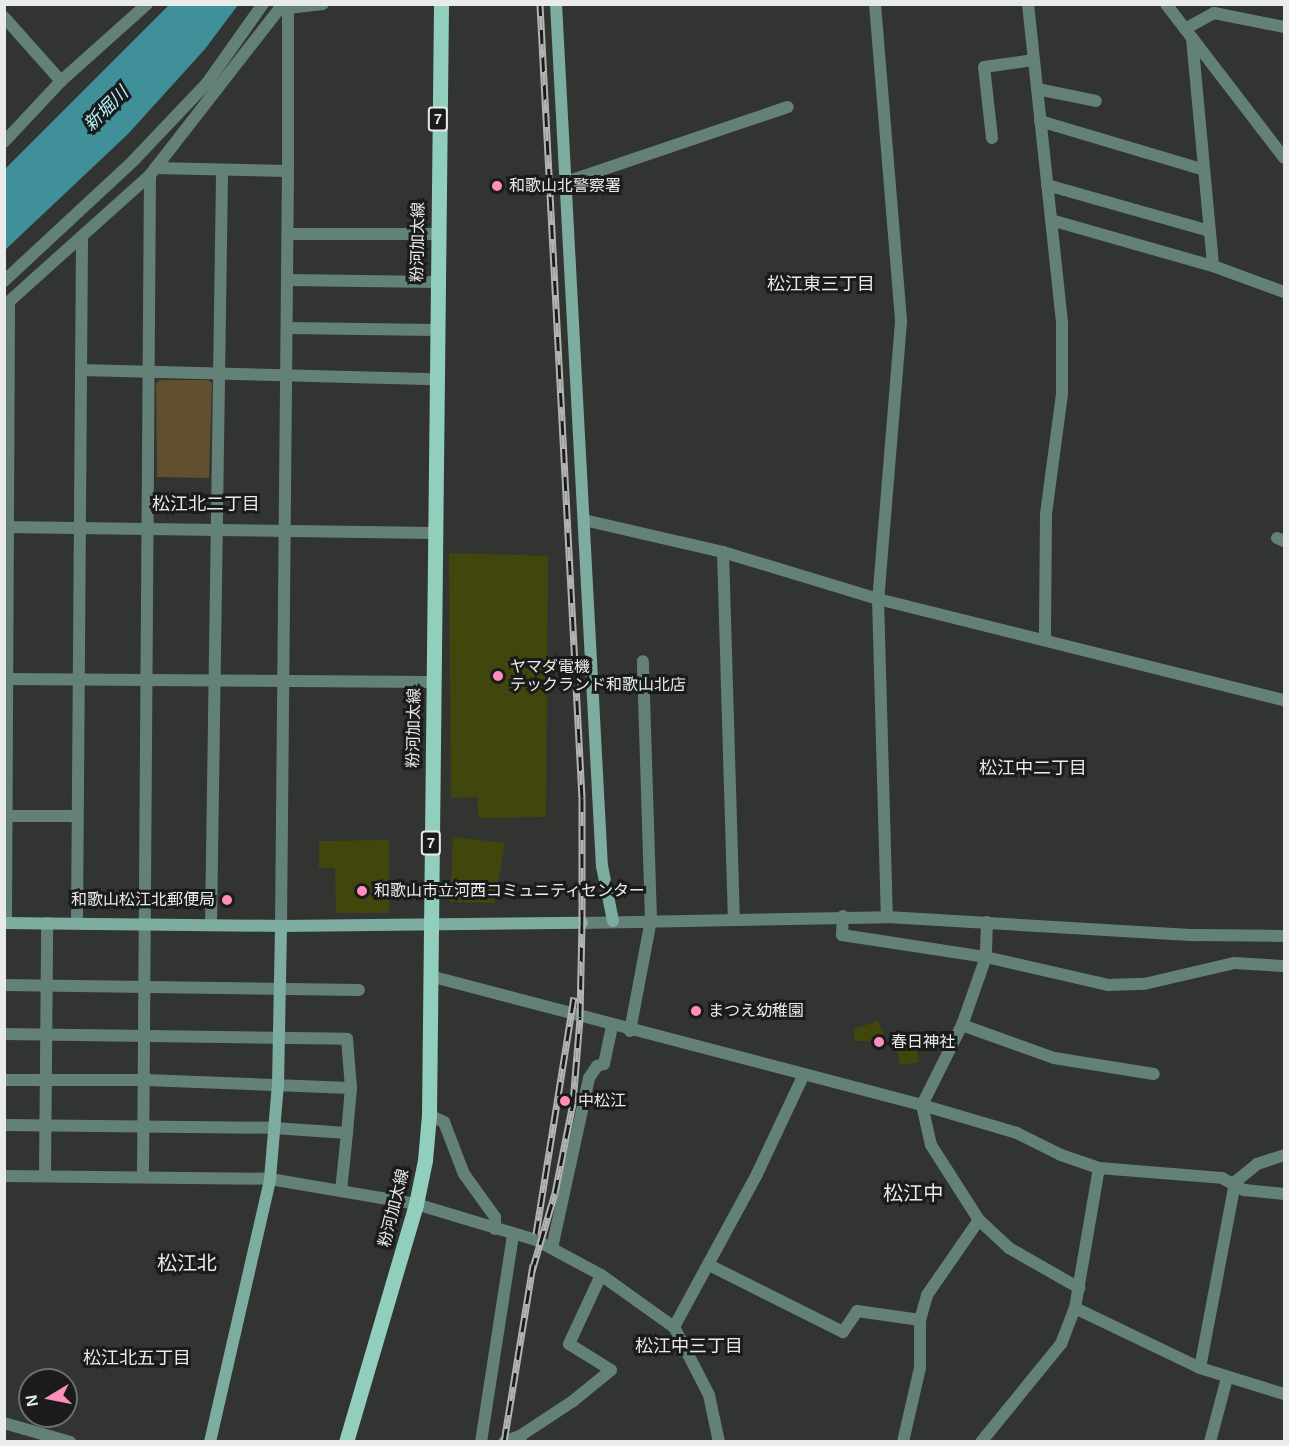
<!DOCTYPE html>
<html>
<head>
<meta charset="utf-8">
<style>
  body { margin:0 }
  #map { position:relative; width:1289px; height:1446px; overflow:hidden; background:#313431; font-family:Helvetica,"Noto Sans JP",sans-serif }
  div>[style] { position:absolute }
  .green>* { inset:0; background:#60502f }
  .water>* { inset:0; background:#3f9099 }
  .building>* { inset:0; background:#41470c }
  .street>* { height:12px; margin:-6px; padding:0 6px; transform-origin:6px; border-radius:6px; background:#648179 }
  .secondary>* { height:12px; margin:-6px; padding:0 6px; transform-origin:6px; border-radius:6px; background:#7dada0 }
  .primary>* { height:15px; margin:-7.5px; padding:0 7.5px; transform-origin:7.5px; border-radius:7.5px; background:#91cebe }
  .rail>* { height:7px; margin-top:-3.5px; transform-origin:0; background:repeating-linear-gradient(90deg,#1a1b1a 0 14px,#b1b4b1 0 28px); box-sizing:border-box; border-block:2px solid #b1b4b1 }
  .dots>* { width:16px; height:16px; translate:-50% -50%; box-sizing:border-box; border:3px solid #1a1b1a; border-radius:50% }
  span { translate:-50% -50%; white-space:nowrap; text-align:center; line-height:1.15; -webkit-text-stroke:6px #1a1b1a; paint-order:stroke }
  .shield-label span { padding:2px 4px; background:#1a1b1a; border:2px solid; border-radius:4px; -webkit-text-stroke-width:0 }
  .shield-label { font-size:15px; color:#e8ebe8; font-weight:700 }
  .poi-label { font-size:16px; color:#e8ebe8 }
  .left { translate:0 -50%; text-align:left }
  .right { translate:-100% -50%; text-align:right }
  .street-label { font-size:16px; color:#e8ebe8 }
  .water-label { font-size:18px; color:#b1f2fa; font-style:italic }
  .neighbourhood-label { font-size:18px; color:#e8ebe8 }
  .quarter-label { font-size:20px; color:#e8ebe8 }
  .frame { position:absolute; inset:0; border:6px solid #e8ebe8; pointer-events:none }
  .north { position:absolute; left:18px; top:1368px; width:60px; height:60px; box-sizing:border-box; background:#1a1b1a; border:2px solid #6c6e6c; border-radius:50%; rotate:260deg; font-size:16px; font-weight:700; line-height:24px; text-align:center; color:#e8ebe8 }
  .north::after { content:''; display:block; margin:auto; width:21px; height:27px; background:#ff8eba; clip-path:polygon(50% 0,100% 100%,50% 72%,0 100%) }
</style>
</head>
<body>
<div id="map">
  <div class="green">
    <i style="clip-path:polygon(160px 380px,208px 380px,212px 383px,209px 478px,157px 477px,156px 383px)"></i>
  </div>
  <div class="water">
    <i style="clip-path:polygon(169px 5px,238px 5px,205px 49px,128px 134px,5px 250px,5px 169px)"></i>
  </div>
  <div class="building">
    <i style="clip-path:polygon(449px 553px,548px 556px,546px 817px,479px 818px,477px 797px,451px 798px)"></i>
    <i style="clip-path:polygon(453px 837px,505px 843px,495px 903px,450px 902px)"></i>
    <i style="clip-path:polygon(389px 840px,389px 913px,336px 913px,335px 868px,319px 868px,319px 841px)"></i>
    <i style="clip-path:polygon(878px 1021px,884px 1034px,880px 1035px,881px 1041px,855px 1041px,853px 1029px)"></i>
    <i style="clip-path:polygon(915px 1039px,919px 1062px,900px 1065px,896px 1046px)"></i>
  </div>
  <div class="street">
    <i style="left:875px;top:4px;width:319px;rotate:85.3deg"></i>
    <i style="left:901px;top:322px;width:278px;rotate:94.7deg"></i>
    <i style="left:878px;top:599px;width:318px;rotate:88.4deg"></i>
    <i style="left:1028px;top:4px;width:321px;rotate:83.9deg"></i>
    <i style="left:1062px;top:323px;width:71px;rotate:90deg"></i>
    <i style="left:1062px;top:394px;width:121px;rotate:97.6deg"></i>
    <i style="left:1046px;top:514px;width:125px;rotate:90.5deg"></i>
    <i style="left:1166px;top:4px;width:194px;rotate:52.5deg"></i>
    <i style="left:4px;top:17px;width:86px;rotate:48.3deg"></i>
    <i style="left:1185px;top:29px;width:33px;rotate:-29deg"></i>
    <i style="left:1214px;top:13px;width:71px;rotate:11.3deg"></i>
    <i style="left:1192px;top:38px;width:229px;rotate:84.7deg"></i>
    <i style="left:1037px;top:89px;width:60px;rotate:11.5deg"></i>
    <i style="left:1040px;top:121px;width:171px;rotate:16.6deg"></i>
    <i style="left:992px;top:138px;width:71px;rotate:-96.4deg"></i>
    <i style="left:984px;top:67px;width:50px;rotate:-8deg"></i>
    <i style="left:4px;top:142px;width:83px;rotate:-46.9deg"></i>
    <i style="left:61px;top:81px;width:115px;rotate:-41.8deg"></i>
    <i style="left:155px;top:168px;width:133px;rotate:1.3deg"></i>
    <i style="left:288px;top:171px;width:166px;rotate:-90deg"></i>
    <i style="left:566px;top:182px;width:234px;rotate:-18.7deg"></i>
    <i style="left:1047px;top:185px;width:169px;rotate:15.8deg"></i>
    <i style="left:1051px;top:220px;width:168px;rotate:15.9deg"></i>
    <i style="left:1213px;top:266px;width:76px;rotate:20.1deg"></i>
    <i style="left:288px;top:234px;width:148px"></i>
    <i style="left:288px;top:280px;width:148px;rotate:0.8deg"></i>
    <i style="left:4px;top:281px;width:178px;rotate:-42.9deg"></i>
    <i style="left:134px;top:160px;width:106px;rotate:-46.5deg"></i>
    <i style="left:207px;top:83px;width:97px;rotate:-54.7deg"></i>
    <i style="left:4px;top:306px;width:196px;rotate:-41.9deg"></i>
    <i style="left:150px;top:175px;width:210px;rotate:-52.1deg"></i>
    <i style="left:279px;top:9px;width:44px;rotate:-6.5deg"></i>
    <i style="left:287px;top:328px;width:149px;rotate:0.8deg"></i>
    <i style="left:81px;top:370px;width:355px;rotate:1.5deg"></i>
    <i style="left:584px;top:520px;width:143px;rotate:13deg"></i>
    <i style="left:723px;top:552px;width:162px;rotate:16.9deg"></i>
    <i style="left:878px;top:599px;width:418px;rotate:14deg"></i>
    <i style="left:4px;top:527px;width:431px;rotate:0.8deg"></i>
    <i style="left:1277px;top:538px;width:8px;rotate:23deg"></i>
    <i style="left:723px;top:552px;width:367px;rotate:88.3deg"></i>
    <i style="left:4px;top:679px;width:429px;rotate:0.4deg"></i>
    <i style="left:4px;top:816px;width:73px"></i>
    <i style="left:843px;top:916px;width:19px;rotate:93deg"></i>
    <i style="left:842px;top:935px;width:146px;rotate:8.7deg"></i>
    <i style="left:986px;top:957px;width:125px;rotate:12.9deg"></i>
    <i style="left:1108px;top:985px;width:36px;rotate:-2deg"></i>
    <i style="left:1144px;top:984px;width:92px;rotate:-13.1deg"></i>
    <i style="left:1234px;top:963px;width:50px;rotate:3.4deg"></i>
    <i style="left:77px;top:922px;width:685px;rotate:-89.58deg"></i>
    <i style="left:987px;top:922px;width:35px;rotate:92deg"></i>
    <i style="left:986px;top:957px;width:72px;rotate:109.4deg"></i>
    <i style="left:962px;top:1025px;width:89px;rotate:116.6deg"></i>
    <i style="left:922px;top:1105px;width:41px;rotate:77.3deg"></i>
    <i style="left:931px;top:1145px;width:89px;rotate:57.4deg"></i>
    <i style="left:979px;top:1220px;width:41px;rotate:43deg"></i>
    <i style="left:1009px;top:1248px;width:81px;rotate:29.7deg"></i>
    <i style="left:6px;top:923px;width:621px;rotate:-89.72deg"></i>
    <i style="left:582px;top:923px;width:305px;rotate:-1.1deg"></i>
    <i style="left:887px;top:917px;width:308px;rotate:3.4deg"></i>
    <i style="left:1194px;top:935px;width:90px;rotate:0.6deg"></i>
    <i style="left:211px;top:925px;width:754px;rotate:-89.16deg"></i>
    <i style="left:281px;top:926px;width:755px;rotate:-89.47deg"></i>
    <i style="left:430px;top:976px;width:509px;rotate:14.69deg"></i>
    <i style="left:922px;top:1105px;width:99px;rotate:16.4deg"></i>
    <i style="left:1017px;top:1133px;width:49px;rotate:26.6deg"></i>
    <i style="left:1061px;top:1155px;width:40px;rotate:18.9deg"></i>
    <i style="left:1099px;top:1168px;width:123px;rotate:4.6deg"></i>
    <i style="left:1222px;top:1178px;width:25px;rotate:29deg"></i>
    <i style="left:1244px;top:1190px;width:40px;rotate:5.7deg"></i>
    <i style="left:4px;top:985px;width:355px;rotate:0.8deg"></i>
    <i style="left:962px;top:1025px;width:98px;rotate:19.7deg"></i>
    <i style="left:1054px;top:1058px;width:101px;rotate:9.1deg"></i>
    <i style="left:630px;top:1031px;width:113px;rotate:-79.3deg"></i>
    <i style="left:651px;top:920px;width:259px;rotate:-91.8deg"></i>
    <i style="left:4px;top:1034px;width:343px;rotate:0.8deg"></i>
    <i style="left:347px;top:1039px;width:49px;rotate:85.3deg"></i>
    <i style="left:351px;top:1088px;width:45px;rotate:95.1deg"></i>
    <i style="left:4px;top:1080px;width:141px"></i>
    <i style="left:145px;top:1080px;width:206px;rotate:2.2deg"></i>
    <i style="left:429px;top:1115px;width:17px;rotate:25deg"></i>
    <i style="left:444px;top:1122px;width:56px;rotate:69deg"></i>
    <i style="left:464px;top:1174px;width:53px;rotate:54.2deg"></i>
    <i style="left:495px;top:1217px;width:12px;rotate:90deg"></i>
    <i style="left:4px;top:1125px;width:270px;rotate:0.6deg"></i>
    <i style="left:274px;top:1128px;width:73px;rotate:3.9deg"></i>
    <i style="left:347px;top:1133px;width:58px;rotate:95.9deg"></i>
    <i style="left:4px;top:1176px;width:266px;rotate:0.6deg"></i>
    <i style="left:270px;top:1179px;width:148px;rotate:9.7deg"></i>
    <i style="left:416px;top:1204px;width:125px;rotate:16.7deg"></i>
    <i style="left:536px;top:1240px;width:74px;rotate:28.3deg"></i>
    <i style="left:601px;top:1275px;width:90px;rotate:35.5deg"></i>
    <i style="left:674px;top:1327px;width:76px;rotate:62.8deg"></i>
    <i style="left:709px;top:1395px;width:48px;rotate:78deg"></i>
    <i style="left:45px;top:1176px;width:253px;rotate:-89.5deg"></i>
    <i style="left:143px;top:1176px;width:1001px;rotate:-89.6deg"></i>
    <i style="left:552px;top:1248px;width:174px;rotate:-77.7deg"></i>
    <i style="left:589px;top:1078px;width:14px;rotate:-56deg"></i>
    <i style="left:597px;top:1066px;width:7px;rotate:-16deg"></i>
    <i style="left:604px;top:1064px;width:39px;rotate:-78deg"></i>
    <i style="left:709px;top:1265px;width:150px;rotate:26.6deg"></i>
    <i style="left:843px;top:1332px;width:25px;rotate:-56deg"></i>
    <i style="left:857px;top:1311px;width:64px;rotate:8.1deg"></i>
    <i style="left:1075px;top:1308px;width:139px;rotate:25.6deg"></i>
    <i style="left:1200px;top:1368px;width:88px;rotate:17.2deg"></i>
    <i style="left:674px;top:1327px;width:174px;rotate:-61.5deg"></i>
    <i style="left:757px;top:1174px;width:110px;rotate:-64.8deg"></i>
    <i style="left:1200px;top:1368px;width:189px;rotate:-79.3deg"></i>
    <i style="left:1235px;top:1182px;width:28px;rotate:-39deg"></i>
    <i style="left:1257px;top:1164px;width:28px;rotate:-18deg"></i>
    <i style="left:4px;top:1423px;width:69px;rotate:16.1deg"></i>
    <i style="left:520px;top:1436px;width:64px;rotate:-33.4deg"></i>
    <i style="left:573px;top:1401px;width:49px;rotate:-39.2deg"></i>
    <i style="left:611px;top:1370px;width:49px;rotate:-148.2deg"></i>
    <i style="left:569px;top:1344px;width:76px;rotate:-65.1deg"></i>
    <i style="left:481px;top:1442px;width:209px;rotate:-81.2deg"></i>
    <i style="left:504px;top:1442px;width:17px;rotate:-21deg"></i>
    <i style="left:520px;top:1436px;width:6px;rotate:81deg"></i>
    <i style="left:903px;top:1442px;width:76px;rotate:-77.1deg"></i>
    <i style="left:920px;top:1368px;width:48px;rotate:-90deg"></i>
    <i style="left:920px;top:1320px;width:26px;rotate:-74deg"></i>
    <i style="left:927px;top:1295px;width:91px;rotate:-55.3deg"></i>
    <i style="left:981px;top:1442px;width:127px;rotate:-50.8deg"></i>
    <i style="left:1061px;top:1344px;width:39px;rotate:-69deg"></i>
    <i style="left:1075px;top:1308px;width:142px;rotate:-80.3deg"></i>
    <i style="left:1210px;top:1442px;width:66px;rotate:-75.1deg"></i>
  </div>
  <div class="secondary">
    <i style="left:556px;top:4px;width:863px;rotate:86.95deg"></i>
    <i style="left:602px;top:866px;width:56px;rotate:78.7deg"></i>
    <i style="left:4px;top:923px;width:277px;rotate:0.6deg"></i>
    <i style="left:281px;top:926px;width:301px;rotate:-0.6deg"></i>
    <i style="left:210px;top:1442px;width:270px;rotate:-77.1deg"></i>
    <i style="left:270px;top:1179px;width:95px;rotate:-85.2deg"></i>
    <i style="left:278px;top:1084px;width:158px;rotate:-88.9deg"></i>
  </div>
  <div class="primary">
    <i style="left:346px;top:1442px;width:248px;rotate:-73.6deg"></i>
    <i style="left:416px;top:1204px;width:45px;rotate:-78.4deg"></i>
    <i style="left:425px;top:1160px;width:45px;rotate:-84.9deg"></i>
    <i style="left:429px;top:1115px;width:1111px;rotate:-89.38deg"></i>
  </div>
  <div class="rail">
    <i style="left:536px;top:1234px;width:240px;rotate:-80.9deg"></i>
    <i style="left:532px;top:1271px;width:81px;rotate:-73.6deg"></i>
    <i style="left:555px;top:1193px;width:92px;rotate:-78.7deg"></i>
    <i style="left:573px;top:1103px;width:86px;rotate:-85.3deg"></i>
    <i style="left:580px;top:1017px;width:94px;rotate:-88.8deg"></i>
    <i style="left:582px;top:923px;width:125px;rotate:-90deg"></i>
    <i style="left:582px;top:798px;width:795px;rotate:-93.03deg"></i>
    <i style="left:504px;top:1442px;width:180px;rotate:-80.7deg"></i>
  </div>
  <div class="dots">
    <i style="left:497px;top:186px;background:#ff8eba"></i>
    <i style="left:498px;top:676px;background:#ff8eba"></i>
    <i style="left:362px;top:891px;background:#ff8eba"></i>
    <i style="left:227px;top:900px;background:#ff8eba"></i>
    <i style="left:696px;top:1011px;background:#ff8eba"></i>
    <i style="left:879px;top:1042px;background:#ff8eba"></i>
    <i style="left:565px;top:1101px;background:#ff8eba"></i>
  </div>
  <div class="shield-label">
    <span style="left:438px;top:119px">7</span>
    <span style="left:431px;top:843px">7</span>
  </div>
  <div class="poi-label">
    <span class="left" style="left:509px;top:186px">和歌山北警察署</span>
    <span class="left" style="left:510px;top:676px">ヤマダ電機<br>テックランド和歌山北店</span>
    <span class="left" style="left:374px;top:891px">和歌山市立河西コミュニティセンター</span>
    <span class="right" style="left:215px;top:900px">和歌山松江北郵便局</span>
    <span class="left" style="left:708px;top:1011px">まつえ幼稚園</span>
    <span class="left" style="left:891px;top:1042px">春日神社</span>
    <span class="left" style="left:578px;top:1101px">中松江</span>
  </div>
  <div class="street-label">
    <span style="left:418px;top:242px;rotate:-89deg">粉河加太線</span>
    <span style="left:414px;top:728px;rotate:-89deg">粉河加太線</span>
    <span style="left:394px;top:1208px;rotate:-76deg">粉河加太線</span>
  </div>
  <div class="water-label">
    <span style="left:106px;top:109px;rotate:-45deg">新堀川</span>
  </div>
  <div class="neighbourhood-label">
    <span style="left:821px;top:284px">松江東三丁目</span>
    <span style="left:206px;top:504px">松江北二丁目</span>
    <span style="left:1033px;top:768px">松江中二丁目</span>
    <span style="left:689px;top:1346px">松江中三丁目</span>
    <span style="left:137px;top:1358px">松江北五丁目</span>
  </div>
  <div class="quarter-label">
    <span style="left:913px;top:1193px">松江中</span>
    <span style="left:187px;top:1263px">松江北</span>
  </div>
  <div class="frame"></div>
  <div class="north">N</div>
</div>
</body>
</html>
